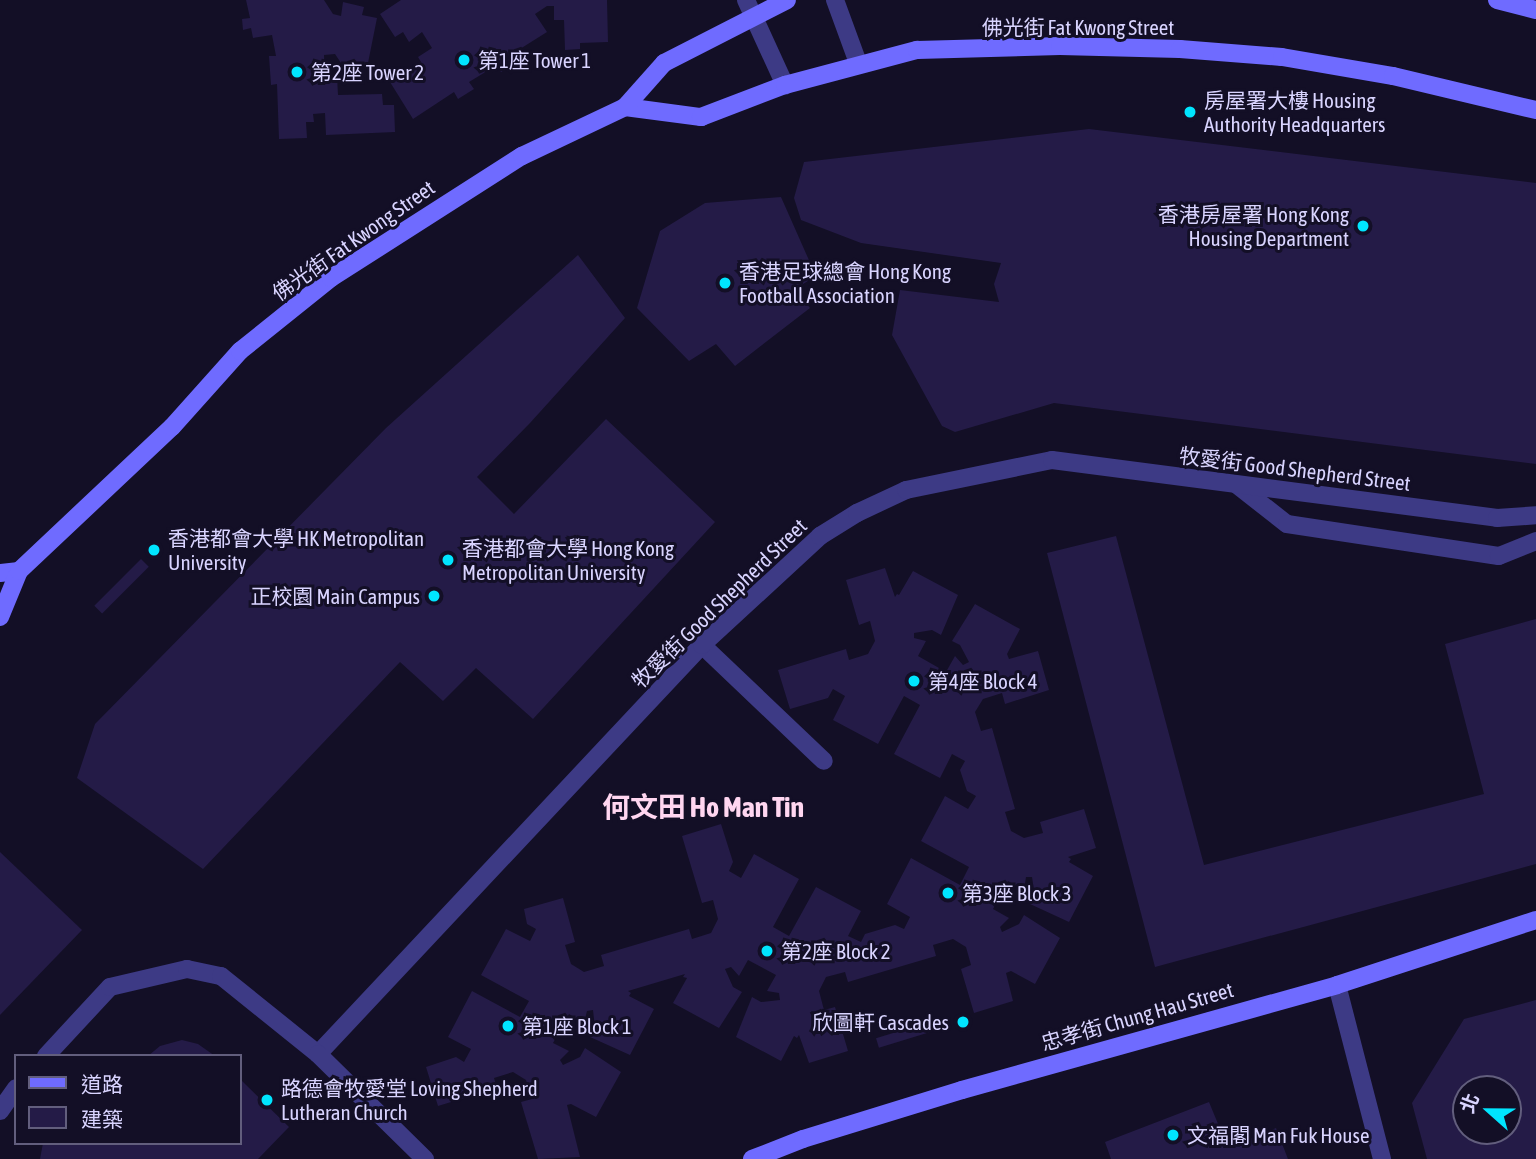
<!DOCTYPE html>
<html>
<head>
<meta charset="utf-8">
<style>
  body { margin:0 }
  #map { position:relative; width:1536px; height:1159px; overflow:hidden; background:#130f26; font-family:"Asap Condensed","Noto Sans TC",sans-serif }
  div>[style] { position:absolute }
  .building>* { inset:0; background:#241b47; transform-origin:0 0 }
  .lane>* { height:18px; margin:-9px; padding:0 9px; transform-origin:9px; border-radius:9px; background:#3d3a85 }
  .street>* { height:18px; margin:-9px; padding:0 9px; transform-origin:9px; border-radius:9px; background:#3d3a85 }
  .secondary>* { height:18px; margin:-9px; padding:0 9px; transform-origin:9px; border-radius:9px; background:#6f6bff }
  .dots>* { width:19px; height:19px; translate:-50% -50%; box-sizing:border-box; border:4px solid #130f26; border-radius:50% }
  span { translate:-50% -50%; white-space:nowrap; text-align:center; line-height:1.15; -webkit-text-stroke:6px #130f26; paint-order:stroke }
  .street-label { font-size:21px; color:#d9d4ff }
  .poi-label { font-size:21px; color:#d9d4ff }
  .left { translate:0 -50%; text-align:left }
  .right { translate:-100% -50%; text-align:right }
  .district-label { font-size:28px; color:#ffd6f0; font-weight:700 }
  .legend { position:absolute; left:14px; top:1054px; width:228px; height:91px; box-sizing:border-box; background:#130f26; border:2px solid #625e7d; margin:0; padding:9px 12px; list-style:none; font-size:21px; color:#d9d4ff }
  .legend li { display:flex; align-items:center; gap:14px; height:35px }
  .legend b { width:35px; border:2px solid #625e7d }
  .north { position:absolute; left:1452px; top:1075px; width:70px; height:70px; box-sizing:border-box; background:#130f26; border:2px solid #625e7d; border-radius:50%; rotate:291deg; font-size:19px; font-weight:700; line-height:28px; text-align:center; color:#d9d4ff }
  .north::after { content:''; display:block; margin:auto; width:24px; height:32px; background:#00e5ff; clip-path:polygon(50% 0,100% 100%,50% 72%,0 100%) }
</style>
</head>
<body>
<div id="map">
  <div class="building">
    <i style="clip-path:polygon(246px 0,324px 0,333px 14px,341px 16px,343px 2px,364px 7px,362px 15px,377px 18px,368px 63px,362px 68px,341px 63px,335px 54px,324px 55px,325px 76px,337px 76px,338px 95px,382px 94px,383px 105px,394px 105px,395px 132px,326px 135px,325px 113px,313px 114px,314px 122px,306px 122px,307px 138px,279px 139px,277px 84px,271px 85px,269px 56px,276px 56px,272px 35px,253px 38px,251px 28px,243px 30px,242px 19px,250px 18px)"></i>
    <i style="clip-path:polygon(401px 0,607px 0,608px 42px,580px 43px,580px 49px,565px 50px,564px 20px,554px 20px,554px 6px,547px 6px,535px 14px,547px 32px,507px 57px,512px 65px,501px 72px,497px 65px,469px 82px,474px 89px,458px 99px,454px 92px,413px 119px,390px 82px,421px 62px,418px 57px,432px 48px,422px 32px,409px 42px,403px 32px,395px 37px,380px 14px)"></i>
    <i style="clip-path:polygon(1089px 129px,1536px 183px,1536px 464px,1054px 403px,955px 432px,942px 426px,892px 335px,900px 290px,999px 302px,994px 284px,1001px 263px,861px 243px,801px 220px,794px 198px,804px 162px)"></i>
    <i style="clip-path:polygon(781px 197px,816px 276px,795px 289px,810px 308px,735px 366px,716px 344px,689px 361px,637px 308px,660px 231px,705px 203px)"></i>
    <i style="clip-path:polygon(578px 255px,625px 318px,530px 423px,477px 477px,514px 514px,606px 419px,715px 522px,533px 719px,476px 668px,443px 701px,400px 662px,203px 869px,77px 778px,95px 724px,386px 428px)"></i>
    <i style="clip-path:polygon(1116px 536px,1204px 865px,1484px 794px,1445px 644px,1536px 619px,1536px 864px,1155px 967px,1047px 553px)"></i>
    <i style="left:141px;top:559px;width:11px;height:66px;rotate:45deg"></i>
    <i style="clip-path:polygon(885px 568px,895px 597px,897px 594px,899px 595px,913px 571px,958px 595px,941px 635px,932px 630px,914px 633px,914px 638px,926px 641px,918px 656px,946px 672px,955px 656px,963px 665px,969px 662px,960px 645px,952px 641px,975px 604px,1020px 629px,1007px 654px,1009px 659px,1038px 651px,1049px 690px,1005px 704px,1002px 693px,983px 699px,975px 712px,981px 731px,992px 728px,1015px 809px,1005px 812px,1011px 831px,1024px 838px,1043px 833px,1040px 822px,1084px 809px,1096px 848px,1068px 857px,1071px 859px,1069px 862px,1093px 876px,1069px 922px,1030px 904px,1035px 896px,1032px 877px,1026px 877px,1024px 890px,1008px 881px,993px 909px,1009px 918px,1000px 927px,1002px 932px,1019px 924px,1024px 915px,1060px 938px,1035px 984px,1011px 971px,1006px 973px,1013px 1001px,974px 1013px,961px 969px,971px 965px,966px 947px,953px 939px,933px 945px,936px 956px,848px 982px,845px 972px,826px 977px,819px 991px,824px 1010px,835px 1007px,848px 1051px,809px 1063px,799px 1035px,797px 1038px,794px 1036px,781px 1061px,736px 1037px,752px 997px,761px 1002px,780px 1000px,779px 993px,767px 991px,776px 975px,748px 960px,739px 976px,731px 967px,725px 969px,733px 987px,742px 992px,719px 1028px,673px 1003px,687px 978px,683px 977px,685px 974px,628px 991px,631px 993px,629px 996px,654px 1009px,630px 1055px,590px 1037px,595px 1028px,593px 1010px,587px 1011px,584px 1023px,569px 1014px,553px 1043px,569px 1051px,560px 1060px,563px 1065px,580px 1057px,585px 1048px,621px 1072px,596px 1117px,571px 1104px,567px 1105px,580px 1157px,538px 1159px,521px 1102px,532px 1099px,526px 1080px,513px 1072px,494px 1078px,497px 1088px,438px 1106px,426px 1067px,456px 1057px,464px 1062px,471px 1049px,448px 1037px,472px 991px,520px 1017px,529px 1001px,481px 975px,506px 929px,530px 941px,536px 929px,527px 924px,524px 909px,563px 898px,575px 942px,565px 945px,571px 964px,584px 972px,604px 966px,601px 955px,689px 929px,692px 939px,711px 933px,718px 919px,713px 900px,702px 903px,682px 836px,721px 824px,733px 862px,729px 871px,741px 878px,754px 854px,799px 879px,773px 927px,789px 936px,816px 887px,861px 911px,848px 936px,861px 942px,865px 934px,895px 925px,904px 929px,910px 917px,887px 904px,911px 858px,960px 885px,969px 867px,921px 841px,945px 796px,968px 809px,976px 796px,967px 791px,960px 770px,965px 761px,952px 754px,940px 778px,894px 754px,920px 705px,904px 696px,878px 744px,833px 720px,845px 696px,833px 689px,828px 698px,790px 709px,778px 670px,846px 649px,849px 660px,868px 654px,875px 641px,870px 621px,859px 625px,846px 580px)"></i>
    <i style="clip-path:polygon(0 852px,82px 930px,0 1015px)"></i>
    <i style="clip-path:polygon(evenodd,1536px 1000px,1536px 1159px,1427px 1159px,1412px 1103px,1464px 1019px,1536px 1000px,1466px 1089px,1508px 1089px,1508px 1131px,1466px 1131px,1466px 1089px)"></i>
    <i style="left:942px;top:1018px;width:10px;height:69px;rotate:73deg"></i>
    <i style="clip-path:polygon(182px 1040px,198px 1044px,215px 1056px,148px 1056px,160px 1046px)"></i>
    <i style="clip-path:polygon(240px 1079px,289px 1127px,258px 1159px,40px 1159px,43px 1143px,240px 1143px)"></i>
    <i style="clip-path:polygon(1209px 1102px,1228px 1148px,1276px 1128px,1288px 1159px,1111px 1159px,1105px 1142px)"></i>
  </div>
  <div class="lane">
    <i style="left:1237px;top:485px;width:63px;rotate:38deg"></i>
    <i style="left:1287px;top:524px;width:214px;rotate:8.6deg"></i>
    <i style="left:1499px;top:556px;width:40px;rotate:-22deg"></i>
    <i style="left:702px;top:645px;width:168px;rotate:43.6deg"></i>
  </div>
  <div class="street">
    <i style="left:746px;top:0;width:94px;rotate:65.4deg"></i>
    <i style="left:835px;top:0;width:67px;rotate:69.9deg"></i>
    <i style="left:1337px;top:985px;width:180px;rotate:75.5deg"></i>
    <i style="left:318px;top:1054px;width:561px;rotate:-46.81deg"></i>
    <i style="left:702px;top:645px;width:161px;rotate:-42.7deg"></i>
    <i style="left:820px;top:536px;width:44px;rotate:-31.9deg"></i>
    <i style="left:857px;top:513px;width:54px;rotate:-25.1deg"></i>
    <i style="left:906px;top:490px;width:149px;rotate:-11.6deg"></i>
    <i style="left:1052px;top:460px;width:449px;rotate:7.4deg"></i>
    <i style="left:1497px;top:518px;width:39px;rotate:-4deg"></i>
    <i style="left:46px;top:1056px;width:94px;rotate:-47.2deg"></i>
    <i style="left:110px;top:987px;width:79px;rotate:-13.2deg"></i>
    <i style="left:187px;top:969px;width:35px;rotate:12deg"></i>
    <i style="left:221px;top:976px;width:124px;rotate:38.8deg"></i>
    <i style="left:318px;top:1054px;width:150px;rotate:44.5deg"></i>
    <i style="left:0;top:1111px;width:28px;rotate:-55deg"></i>
  </div>
  <div class="secondary">
    <i style="left:1497px;top:0;width:40px;rotate:14.4deg"></i>
    <i style="left:625px;top:107px;width:77px;rotate:7.5deg"></i>
    <i style="left:701px;top:117px;width:90px;rotate:-20.9deg"></i>
    <i style="left:785px;top:85px;width:137px;rotate:-14.9deg"></i>
    <i style="left:917px;top:50px;width:143px;rotate:-1.6deg"></i>
    <i style="left:1060px;top:46px;width:120px;rotate:1.4deg"></i>
    <i style="left:1180px;top:49px;width:102px;rotate:4.5deg"></i>
    <i style="left:1282px;top:57px;width:113px;rotate:9.7deg"></i>
    <i style="left:1393px;top:76px;width:147px;rotate:13.4deg"></i>
    <i style="left:0;top:573px;width:19px;rotate:-6deg"></i>
    <i style="left:0;top:617px;width:50px;rotate:-67.6deg"></i>
    <i style="left:19px;top:571px;width:210px;rotate:-43.3deg"></i>
    <i style="left:172px;top:427px;width:102px;rotate:-48.2deg"></i>
    <i style="left:240px;top:351px;width:117px;rotate:-38.7deg"></i>
    <i style="left:331px;top:278px;width:227px;rotate:-32.6deg"></i>
    <i style="left:522px;top:156px;width:114px;rotate:-25.4deg"></i>
    <i style="left:625px;top:107px;width:59px;rotate:-48.4deg"></i>
    <i style="left:664px;top:63px;width:138px;rotate:-27.1deg"></i>
    <i style="left:752px;top:1159px;width:55px;rotate:-21.4deg"></i>
    <i style="left:803px;top:1139px;width:166px;rotate:-17.1deg"></i>
    <i style="left:962px;top:1090px;width:389px;rotate:-15.6deg"></i>
    <i style="left:1337px;top:985px;width:209px;rotate:-18.1deg"></i>
  </div>
  <div class="dots">
    <i style="left:464px;top:60px;background:#00e5ff"></i>
    <i style="left:297px;top:72px;background:#00e5ff"></i>
    <i style="left:1190px;top:112px;background:#00e5ff"></i>
    <i style="left:1363px;top:226px;background:#00e5ff"></i>
    <i style="left:725px;top:283px;background:#00e5ff"></i>
    <i style="left:154px;top:550px;background:#00e5ff"></i>
    <i style="left:448px;top:560px;background:#00e5ff"></i>
    <i style="left:434px;top:596px;background:#00e5ff"></i>
    <i style="left:914px;top:681px;background:#00e5ff"></i>
    <i style="left:948px;top:893px;background:#00e5ff"></i>
    <i style="left:767px;top:951px;background:#00e5ff"></i>
    <i style="left:963px;top:1022px;background:#00e5ff"></i>
    <i style="left:508px;top:1026px;background:#00e5ff"></i>
    <i style="left:267px;top:1100px;background:#00e5ff"></i>
    <i style="left:1173px;top:1135px;background:#00e5ff"></i>
  </div>
  <div class="street-label">
    <span style="left:1078px;top:27px">佛光街 Fat Kwong Street</span>
    <span style="left:353px;top:240px;rotate:-35deg">佛光街 Fat Kwong Street</span>
    <span style="left:1295px;top:469px;rotate:7deg">牧愛街 Good Shepherd Street</span>
    <span style="left:719px;top:603px;rotate:-44deg">牧愛街 Good Shepherd Street</span>
    <span style="left:1137px;top:1016px;rotate:-16deg">忠孝街 Chung Hau Street</span>
  </div>
  <div class="poi-label">
    <span class="left" style="left:478px;top:60px">第1座 Tower 1</span>
    <span class="left" style="left:311px;top:72px">第2座 Tower 2</span>
    <span class="left" style="left:1204px;top:112px">房屋署大樓 Housing<br>Authority Headquarters</span>
    <span class="right" style="left:1349px;top:226px">香港房屋署 Hong Kong<br>Housing Department</span>
    <span class="left" style="left:739px;top:283px">香港足球總會 Hong Kong<br>Football Association</span>
    <span class="left" style="left:168px;top:550px">香港都會大學 HK Metropolitan<br>University</span>
    <span class="left" style="left:462px;top:560px">香港都會大學 Hong Kong<br>Metropolitan University</span>
    <span class="right" style="left:420px;top:596px">正校園 Main Campus</span>
    <span class="left" style="left:928px;top:681px">第4座 Block 4</span>
    <span class="left" style="left:962px;top:893px">第3座 Block 3</span>
    <span class="left" style="left:781px;top:951px">第2座 Block 2</span>
    <span class="right" style="left:949px;top:1022px">欣圖軒 Cascades</span>
    <span class="left" style="left:522px;top:1026px">第1座 Block 1</span>
    <span class="left" style="left:281px;top:1100px">路德會牧愛堂 Loving Shepherd<br>Lutheran Church</span>
    <span class="left" style="left:1187px;top:1135px">文福閣 Man Fuk House</span>
  </div>
  <div class="district-label">
    <span style="left:703px;top:807px">何文田 Ho Man Tin</span>
  </div>
  <ul class="legend">
  <li><b style="height:9px;background:#6f6bff"></b>道路</li>
  <li><b style="height:19px;background:#241b47"></b>建築</li>
  </ul>
  <div class="north">北</div>
</div>
</body>
</html>
